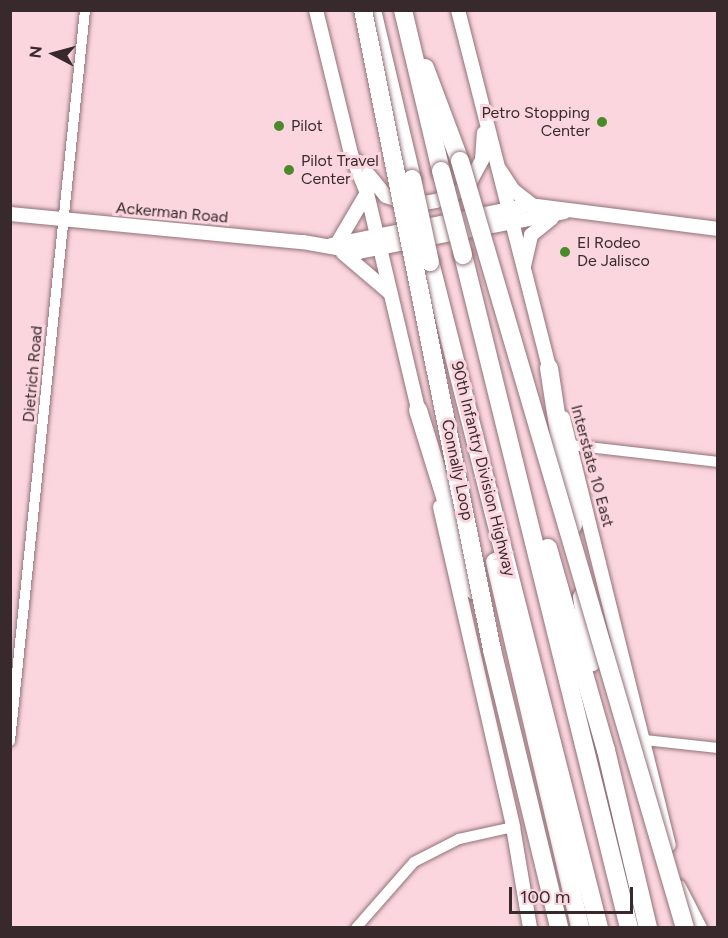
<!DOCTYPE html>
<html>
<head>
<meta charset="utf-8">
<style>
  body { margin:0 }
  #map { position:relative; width:728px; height:938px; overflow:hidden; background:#fbd6df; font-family:Figtree,sans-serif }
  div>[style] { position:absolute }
  .roads { filter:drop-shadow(0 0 2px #937179) drop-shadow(0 0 2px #937179) }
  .street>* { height:10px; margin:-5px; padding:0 5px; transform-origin:5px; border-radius:5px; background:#fff }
  .secondary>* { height:14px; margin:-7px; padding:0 7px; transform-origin:7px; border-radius:7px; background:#fff }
  .highway>* { height:18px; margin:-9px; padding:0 9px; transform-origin:9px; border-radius:9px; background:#fff }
  .bridges { filter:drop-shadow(0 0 2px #937179) drop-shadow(0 0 2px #937179) }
  .highway-bridge>* { height:18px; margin:-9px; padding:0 9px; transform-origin:9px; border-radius:9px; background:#fff }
  .dots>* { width:16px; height:16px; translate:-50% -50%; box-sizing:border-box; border:3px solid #fbd6df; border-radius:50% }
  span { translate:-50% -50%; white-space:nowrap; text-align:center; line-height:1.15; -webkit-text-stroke:6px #fbd6df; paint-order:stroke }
  .poi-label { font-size:16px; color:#37292c }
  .right { translate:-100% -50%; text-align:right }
  .left { translate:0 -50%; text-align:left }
  .street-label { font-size:16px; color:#37292c }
  .frame { position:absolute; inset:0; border:12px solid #37292c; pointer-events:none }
  .north { position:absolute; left:24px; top:24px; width:60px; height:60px; -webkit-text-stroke:4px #fbd6df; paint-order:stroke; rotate:276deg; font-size:16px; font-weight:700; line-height:24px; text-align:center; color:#37292c }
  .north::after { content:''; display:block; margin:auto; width:21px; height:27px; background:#37292c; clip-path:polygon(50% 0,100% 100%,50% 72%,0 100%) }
  .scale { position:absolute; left:509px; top:887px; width:124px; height:27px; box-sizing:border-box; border:3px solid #37292c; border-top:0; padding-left:8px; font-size:18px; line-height:21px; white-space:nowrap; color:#37292c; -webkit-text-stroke:4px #fbd6df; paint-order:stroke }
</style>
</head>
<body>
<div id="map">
  <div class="roads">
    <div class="street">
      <i style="left:571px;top:445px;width:148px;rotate:6.6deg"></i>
      <i style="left:645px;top:740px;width:73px;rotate:6.3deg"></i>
      <i style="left:10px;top:741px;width:735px;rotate:-84.14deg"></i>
      <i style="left:356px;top:928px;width:88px;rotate:-48.7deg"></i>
      <i style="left:414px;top:862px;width:51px;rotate:-27.1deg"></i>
      <i style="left:459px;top:839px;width:55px;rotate:-12.5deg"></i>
    </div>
    <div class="secondary">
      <i style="left:316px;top:10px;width:148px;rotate:76.3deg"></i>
      <i style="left:351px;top:154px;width:42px;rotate:67.7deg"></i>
      <i style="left:367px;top:193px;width:231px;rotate:76.7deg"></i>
      <i style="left:458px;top:10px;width:378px;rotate:75.7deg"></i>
      <i style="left:358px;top:162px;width:44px;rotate:50.5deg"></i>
      <i style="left:386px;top:196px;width:28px;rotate:18deg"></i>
      <i style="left:413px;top:205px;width:23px;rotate:-10deg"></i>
      <i style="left:436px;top:201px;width:34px;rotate:-23deg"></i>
      <i style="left:467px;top:188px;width:32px;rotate:-62deg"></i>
      <i style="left:482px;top:160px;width:27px;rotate:-86deg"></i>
      <i style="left:500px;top:170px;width:24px;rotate:57deg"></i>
      <i style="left:513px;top:190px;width:24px;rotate:38deg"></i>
      <i style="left:10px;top:214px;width:294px;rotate:5.5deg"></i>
      <i style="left:303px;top:242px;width:57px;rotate:10.1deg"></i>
      <i style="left:359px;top:252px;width:209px;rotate:-11deg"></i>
      <i style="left:338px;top:242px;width:57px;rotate:-59.4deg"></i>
      <i style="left:331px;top:245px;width:202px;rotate:-11.4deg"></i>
      <i style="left:529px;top:205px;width:191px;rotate:7.2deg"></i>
      <i style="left:343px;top:253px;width:62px;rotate:40.4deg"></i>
      <i style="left:524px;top:266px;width:32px;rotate:-77deg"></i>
      <i style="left:531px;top:235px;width:27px;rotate:-39deg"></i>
      <i style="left:563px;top:418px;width:440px;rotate:76.1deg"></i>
      <i style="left:440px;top:507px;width:328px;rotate:77.1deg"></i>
      <i style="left:513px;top:827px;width:102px;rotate:80.4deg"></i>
      <i style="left:679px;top:887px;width:46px;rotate:62.9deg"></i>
    </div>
    <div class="highway">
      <i style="left:372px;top:10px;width:174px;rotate:76.7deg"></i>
      <i style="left:403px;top:10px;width:165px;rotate:76.7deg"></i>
      <i style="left:425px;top:68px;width:99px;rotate:69.4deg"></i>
      <i style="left:463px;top:255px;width:693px;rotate:76.14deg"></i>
      <i style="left:430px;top:262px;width:687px;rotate:75.76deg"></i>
      <i style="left:549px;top:368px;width:159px;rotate:81.3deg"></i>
      <i style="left:418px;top:410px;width:189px;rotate:72.7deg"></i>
      <i style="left:548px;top:548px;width:210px;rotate:74deg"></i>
      <i style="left:606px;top:750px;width:183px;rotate:76.7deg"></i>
      <i style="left:495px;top:562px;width:376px;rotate:76.9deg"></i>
      <i style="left:582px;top:597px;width:66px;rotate:81.3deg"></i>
    </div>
  </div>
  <div class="bridges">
    <div class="highway-bridge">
      <i style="left:363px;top:10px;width:653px;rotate:78.6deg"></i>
      <i style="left:492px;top:650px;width:286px;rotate:76.4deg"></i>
      <i style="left:460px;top:161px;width:799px;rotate:73.65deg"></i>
      <i style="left:441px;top:171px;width:87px;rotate:75.3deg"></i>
      <i style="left:412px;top:179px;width:85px;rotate:77.8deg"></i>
    </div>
  </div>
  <div class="dots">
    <i style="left:602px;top:122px;background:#4a8a2b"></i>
    <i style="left:279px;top:126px;background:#4a8a2b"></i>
    <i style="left:289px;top:170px;background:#4a8a2b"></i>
    <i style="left:565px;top:252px;background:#4a8a2b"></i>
  </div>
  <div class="poi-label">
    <span class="right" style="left:590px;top:122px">Petro Stopping<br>Center</span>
    <span class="left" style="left:291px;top:126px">Pilot</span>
    <span class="left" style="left:301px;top:170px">Pilot Travel<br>Center</span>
    <span class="left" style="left:577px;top:252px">El Rodeo<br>De Jalisco</span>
  </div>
  <div class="street-label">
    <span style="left:172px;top:213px;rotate:5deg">Ackerman Road</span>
    <span style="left:33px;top:374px;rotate:-85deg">Dietrich Road</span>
    <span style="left:592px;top:466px;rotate:75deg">Interstate 10 East</span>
    <span style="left:483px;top:469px;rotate:76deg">90th Infantry Division Highway</span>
    <span style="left:457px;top:470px;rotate:78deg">Connally Loop</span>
  </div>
  <div class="frame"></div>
  <div class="north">N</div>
  <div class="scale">100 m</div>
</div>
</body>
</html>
